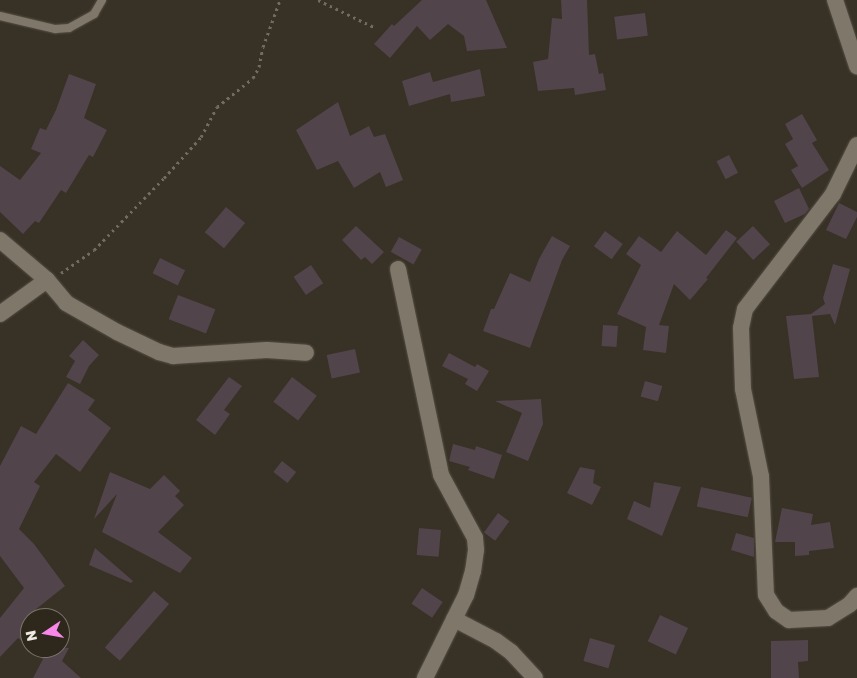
<!DOCTYPE html>
<html>
<head>
<meta charset="utf-8">
<style>
  body { margin:0 }
  #map { position:relative; width:857px; height:678px; overflow:hidden; background:#383125; font-family:"Golos Text",sans-serif }
  div>[style] { position:absolute }
  .building>* { inset:0; background:#52444b; transform-origin:0 0 }
  .path>* { height:3px; margin-top:-1.5px; transform-origin:0; background:repeating-linear-gradient(90deg,#716b60 0 2.5px,transparent 0 6.5px) }
  .roads { filter:drop-shadow(0 0 1px #554f45) drop-shadow(0 0 1px #554f45) }
  .lane>* { height:8px; margin:-4px; padding:0 4px; transform-origin:4px; border-radius:4px; background:#7f776a }
  .street>* { height:16px; margin:-8px; padding:0 8px; transform-origin:8px; border-radius:8px; background:#7f776a }
  span { translate:-50% -50%; white-space:nowrap; text-align:center; line-height:1.15; -webkit-text-stroke:5px #2d271c; paint-order:stroke }
  .north { position:absolute; left:20px; top:608px; width:50px; height:50px; box-sizing:border-box; background:#2d271c; border:1px solid #7a756b; border-radius:50%; rotate:258deg; font-size:14px; font-weight:700; line-height:20px; text-align:center; color:#eeeae2 }
  .north::after { content:''; display:block; margin:auto; width:18px; height:22px; background:#f987e9; clip-path:polygon(50% 0,100% 100%,50% 72%,0 100%) }
</style>
</head>
<body>
<div id="map">
  <div class="building">
    <i style="clip-path:polygon(422px 0,486px 0,507px 48px,467px 51px,464px 36px,448px 24px,430px 40px,417px 26px,390px 58px,374px 44px,392px 24px,394px 26px)"></i>
    <i style="clip-path:polygon(561px 0,587px 0,589px 55px,595px 54px,599px 74px,603px 73px,606px 90px,575px 95px,574px 88px,538px 91px,533px 62px,548px 59px,552px 18px,562px 19px)"></i>
    <i style="left:645px;top:13px;width:23px;height:31px;rotate:83deg"></i>
    <i style="clip-path:polygon(480px 69px,485px 96px,451px 102px,450px 94px,409px 106px,402px 81px,430px 72px,433px 82px)"></i>
    <i style="clip-path:polygon(69px 74px,96px 84px,84px 118px,107px 130px,93px 157px,89px 155px,66px 193px,61px 190px,39px 223px,35px 221px,23px 234px,0 212px,0 166px,20px 180px,41px 153px,31px 149px,40px 128px,46px 130px,56px 110px)"></i>
    <i style="clip-path:polygon(338px 102px,350px 136px,369px 126px,374px 137px,385px 134px,403px 180px,386px 187px,380px 172px,354px 188px,338px 161px,317px 170px,296px 130px)"></i>
    <i style="clip-path:polygon(802px 114px,817px 140px,812px 143px,829px 170px,802px 188px,791px 170px,798px 166px,785px 144px,793px 139px,785px 124px)"></i>
    <i style="left:729px;top:155px;width:20px;height:14px;rotate:63deg"></i>
    <i style="clip-path:polygon(799px 188px,809px 209px,805px 214px,785px 223px,774px 201px)"></i>
    <i style="clip-path:polygon(839px 203px,857px 212px,857px 217px,846px 239px,826px 230px)"></i>
    <i style="left:226px;top:207px;width:25px;height:33px;rotate:40deg"></i>
    <i style="clip-path:polygon(356px 226px,384px 252px,372px 264px,365px 257px,361px 260px,342px 240px)"></i>
    <i style="left:753px;top:226px;width:25px;height:23px;rotate:47deg"></i>
    <i style="clip-path:polygon(726px 230px,737px 238px,706px 278px,708px 279px,690px 300px,674px 284px,659px 325px,669px 326px,666px 353px,643px 350px,646px 327px,617px 314px,641px 265px,626px 254px,639px 236px,661px 252px,677px 231px,706px 255px)"></i>
    <i style="left:605px;top:231px;width:22px;height:19px;rotate:36deg"></i>
    <i style="clip-path:polygon(552px 236px,570px 246px,562px 260px,530px 348px,483px 331px,491px 309px,494px 309px,510px 273px,530px 282px,539px 259px)"></i>
    <i style="left:399px;top:237px;width:26px;height:17px;rotate:29deg"></i>
    <i style="left:160px;top:258px;width:28px;height:17px;rotate:26deg"></i>
    <i style="clip-path:polygon(833px 264px,850px 269px,835px 325px,830px 314px,812px 316px,819px 377px,794px 379px,786px 316px,811px 314px,825px 304px,823px 298px)"></i>
    <i style="left:311px;top:265px;width:22px;height:21px;rotate:56deg"></i>
    <i style="left:178px;top:295px;width:40px;height:26px;rotate:21deg"></i>
    <i style="left:603px;top:325px;width:15px;height:21px;rotate:4deg"></i>
    <i style="clip-path:polygon(83px 340px,99px 355px,89px 366px,80px 384px,66px 377px,75px 361px,69px 356px)"></i>
    <i style="left:355px;top:349px;width:24px;height:29px;rotate:78deg"></i>
    <i style="clip-path:polygon(449px 353px,475px 367px,477px 364px,489px 371px,477px 391px,465px 384px,468px 379px,442px 366px)"></i>
    <i style="clip-path:polygon(229px 377px,242px 386px,224px 410px,230px 414px,215px 435px,196px 420px)"></i>
    <i style="left:292px;top:377px;width:31px;height:31px;rotate:37deg"></i>
    <i style="left:645px;top:381px;width:18px;height:16px;rotate:16deg"></i>
    <i style="clip-path:polygon(68px 383px,95px 400px,88px 410px,111px 428px,80px 472px,56px 454px,34px 482px,40px 486px,19px 529px,34px 544px,65px 586px,35px 610px,45px 618px,30px 618px,30px 648px,69px 648px,62px 661px,81px 678px,33px 678px,43px 659px,18px 638px,0 657px,0 618px,24px 588px,0 556px,0 466px,21px 426px,36px 434px)"></i>
    <i style="clip-path:polygon(541px 399px,543px 424px,528px 461px,506px 452px,522px 413px,495px 401px)"></i>
    <i style="clip-path:polygon(453px 444px,475px 450px,476px 446px,502px 455px,494px 479px,468px 470px,470px 467px,449px 461px)"></i>
    <i style="left:282px;top:461px;width:18px;height:14px;rotate:38deg"></i>
    <i style="clip-path:polygon(580px 467px,595px 470px,593px 483px,601px 487px,592px 505px,567px 493px)"></i>
    <i style="clip-path:polygon(110px 472px,150px 489px,164px 475px,180px 491px,175px 496px,184px 505px,158px 532px,192px 558px,180px 573px,102px 532px,117px 494px,94px 519px)"></i>
    <i style="clip-path:polygon(654px 482px,681px 487px,662px 536px,627px 519px,634px 501px,650px 508px)"></i>
    <i style="left:701px;top:487px;width:52px;height:20px;rotate:12deg"></i>
    <i style="clip-path:polygon(782px 508px,813px 514px,811px 525px,830px 522px,834px 548px,809px 551px,809px 555px,795px 556px,795px 542px,775px 542px)"></i>
    <i style="left:498px;top:513px;width:14px;height:24px;rotate:36deg"></i>
    <i style="left:419px;top:528px;width:22px;height:27px;rotate:5deg"></i>
    <i style="clip-path:polygon(736px 533px,754px 538px,754px 557px,731px 550px)"></i>
    <i style="clip-path:polygon(95px 548px,133px 581px,131px 583px,89px 565px)"></i>
    <i style="left:422px;top:588px;width:25px;height:19px;rotate:34deg"></i>
    <i style="left:154px;top:591px;width:20px;height:75px;rotate:41deg"></i>
    <i style="left:660px;top:615px;width:31px;height:29px;rotate:25deg"></i>
    <i style="left:590px;top:638px;width:26px;height:24px;rotate:16deg"></i>
    <i style="clip-path:polygon(808px 640px,808px 661px,798px 662px,799px 678px,771px 678px,771px 641px)"></i>
  </div>
  <div class="path">
    <i style="left:318px;top:0;width:64px;rotate:25.8deg"></i>
    <i style="left:61px;top:273px;width:40px;rotate:-34.9deg"></i>
    <i style="left:94px;top:250px;width:100px;rotate:-45.8deg"></i>
    <i style="left:164px;top:178px;width:55px;rotate:-47.9deg"></i>
    <i style="left:201px;top:137px;width:34px;rotate:-62deg"></i>
    <i style="left:217px;top:107px;width:46px;rotate:-38.9deg"></i>
    <i style="left:253px;top:78px;width:13px;rotate:-61deg"></i>
    <i style="left:259px;top:67px;width:20px;rotate:-79deg"></i>
    <i style="left:263px;top:47px;width:50px;rotate:-70.1deg"></i>
  </div>
  <div class="roads">
    <div class="lane">
      <i style="left:0;top:16px;width:57px;rotate:13.3deg"></i>
      <i style="left:55px;top:29px;width:14px;rotate:-4deg"></i>
      <i style="left:69px;top:28px;width:29px;rotate:-29deg"></i>
      <i style="left:94px;top:14px;width:16px;rotate:-60deg"></i>
    </div>
    <div class="street">
      <i style="left:835px;top:0;width:70px;rotate:71.6deg"></i>
      <i style="left:857px;top:145px;width:55px;rotate:116.1deg"></i>
      <i style="left:833px;top:194px;width:145px;rotate:127.4deg"></i>
      <i style="left:745px;top:309px;width:19px;rotate:102deg"></i>
      <i style="left:741px;top:328px;width:61px;rotate:88.1deg"></i>
      <i style="left:743px;top:389px;width:90px;rotate:78.4deg"></i>
      <i style="left:761px;top:477px;width:118px;rotate:87.6deg"></i>
      <i style="left:766px;top:595px;width:19px;rotate:58deg"></i>
      <i style="left:776px;top:611px;width:16px;rotate:35deg"></i>
      <i style="left:789px;top:620px;width:39px;rotate:-3deg"></i>
      <i style="left:828px;top:618px;width:26px;rotate:-32deg"></i>
      <i style="left:850px;top:604px;width:11px;rotate:-49deg"></i>
      <i style="left:0;top:240px;width:62px;rotate:40.4deg"></i>
      <i style="left:47px;top:280px;width:30px;rotate:50deg"></i>
      <i style="left:66px;top:303px;width:59px;rotate:29.6deg"></i>
      <i style="left:117px;top:332px;width:47px;rotate:25.5deg"></i>
      <i style="left:159px;top:352px;width:15px;rotate:16deg"></i>
      <i style="left:173px;top:356px;width:94px;rotate:-3.7deg"></i>
      <i style="left:267px;top:350px;width:39px;rotate:4deg"></i>
      <i style="left:398px;top:269px;width:210px;rotate:78.2deg"></i>
      <i style="left:441px;top:475px;width:72px;rotate:61.6deg"></i>
      <i style="left:475px;top:538px;width:12px;rotate:85deg"></i>
      <i style="left:476px;top:550px;width:21px;rotate:98deg"></i>
      <i style="left:473px;top:571px;width:25px;rotate:106deg"></i>
      <i style="left:466px;top:595px;width:93px;rotate:116.3deg"></i>
      <i style="left:0;top:314px;width:58px;rotate:-35.9deg"></i>
      <i style="left:454px;top:619px;width:47px;rotate:27.6deg"></i>
      <i style="left:496px;top:641px;width:19px;rotate:36deg"></i>
      <i style="left:511px;top:652px;width:35px;rotate:47deg"></i>
    </div>
  </div>
  <div class="north">N</div>
</div>
</body>
</html>
